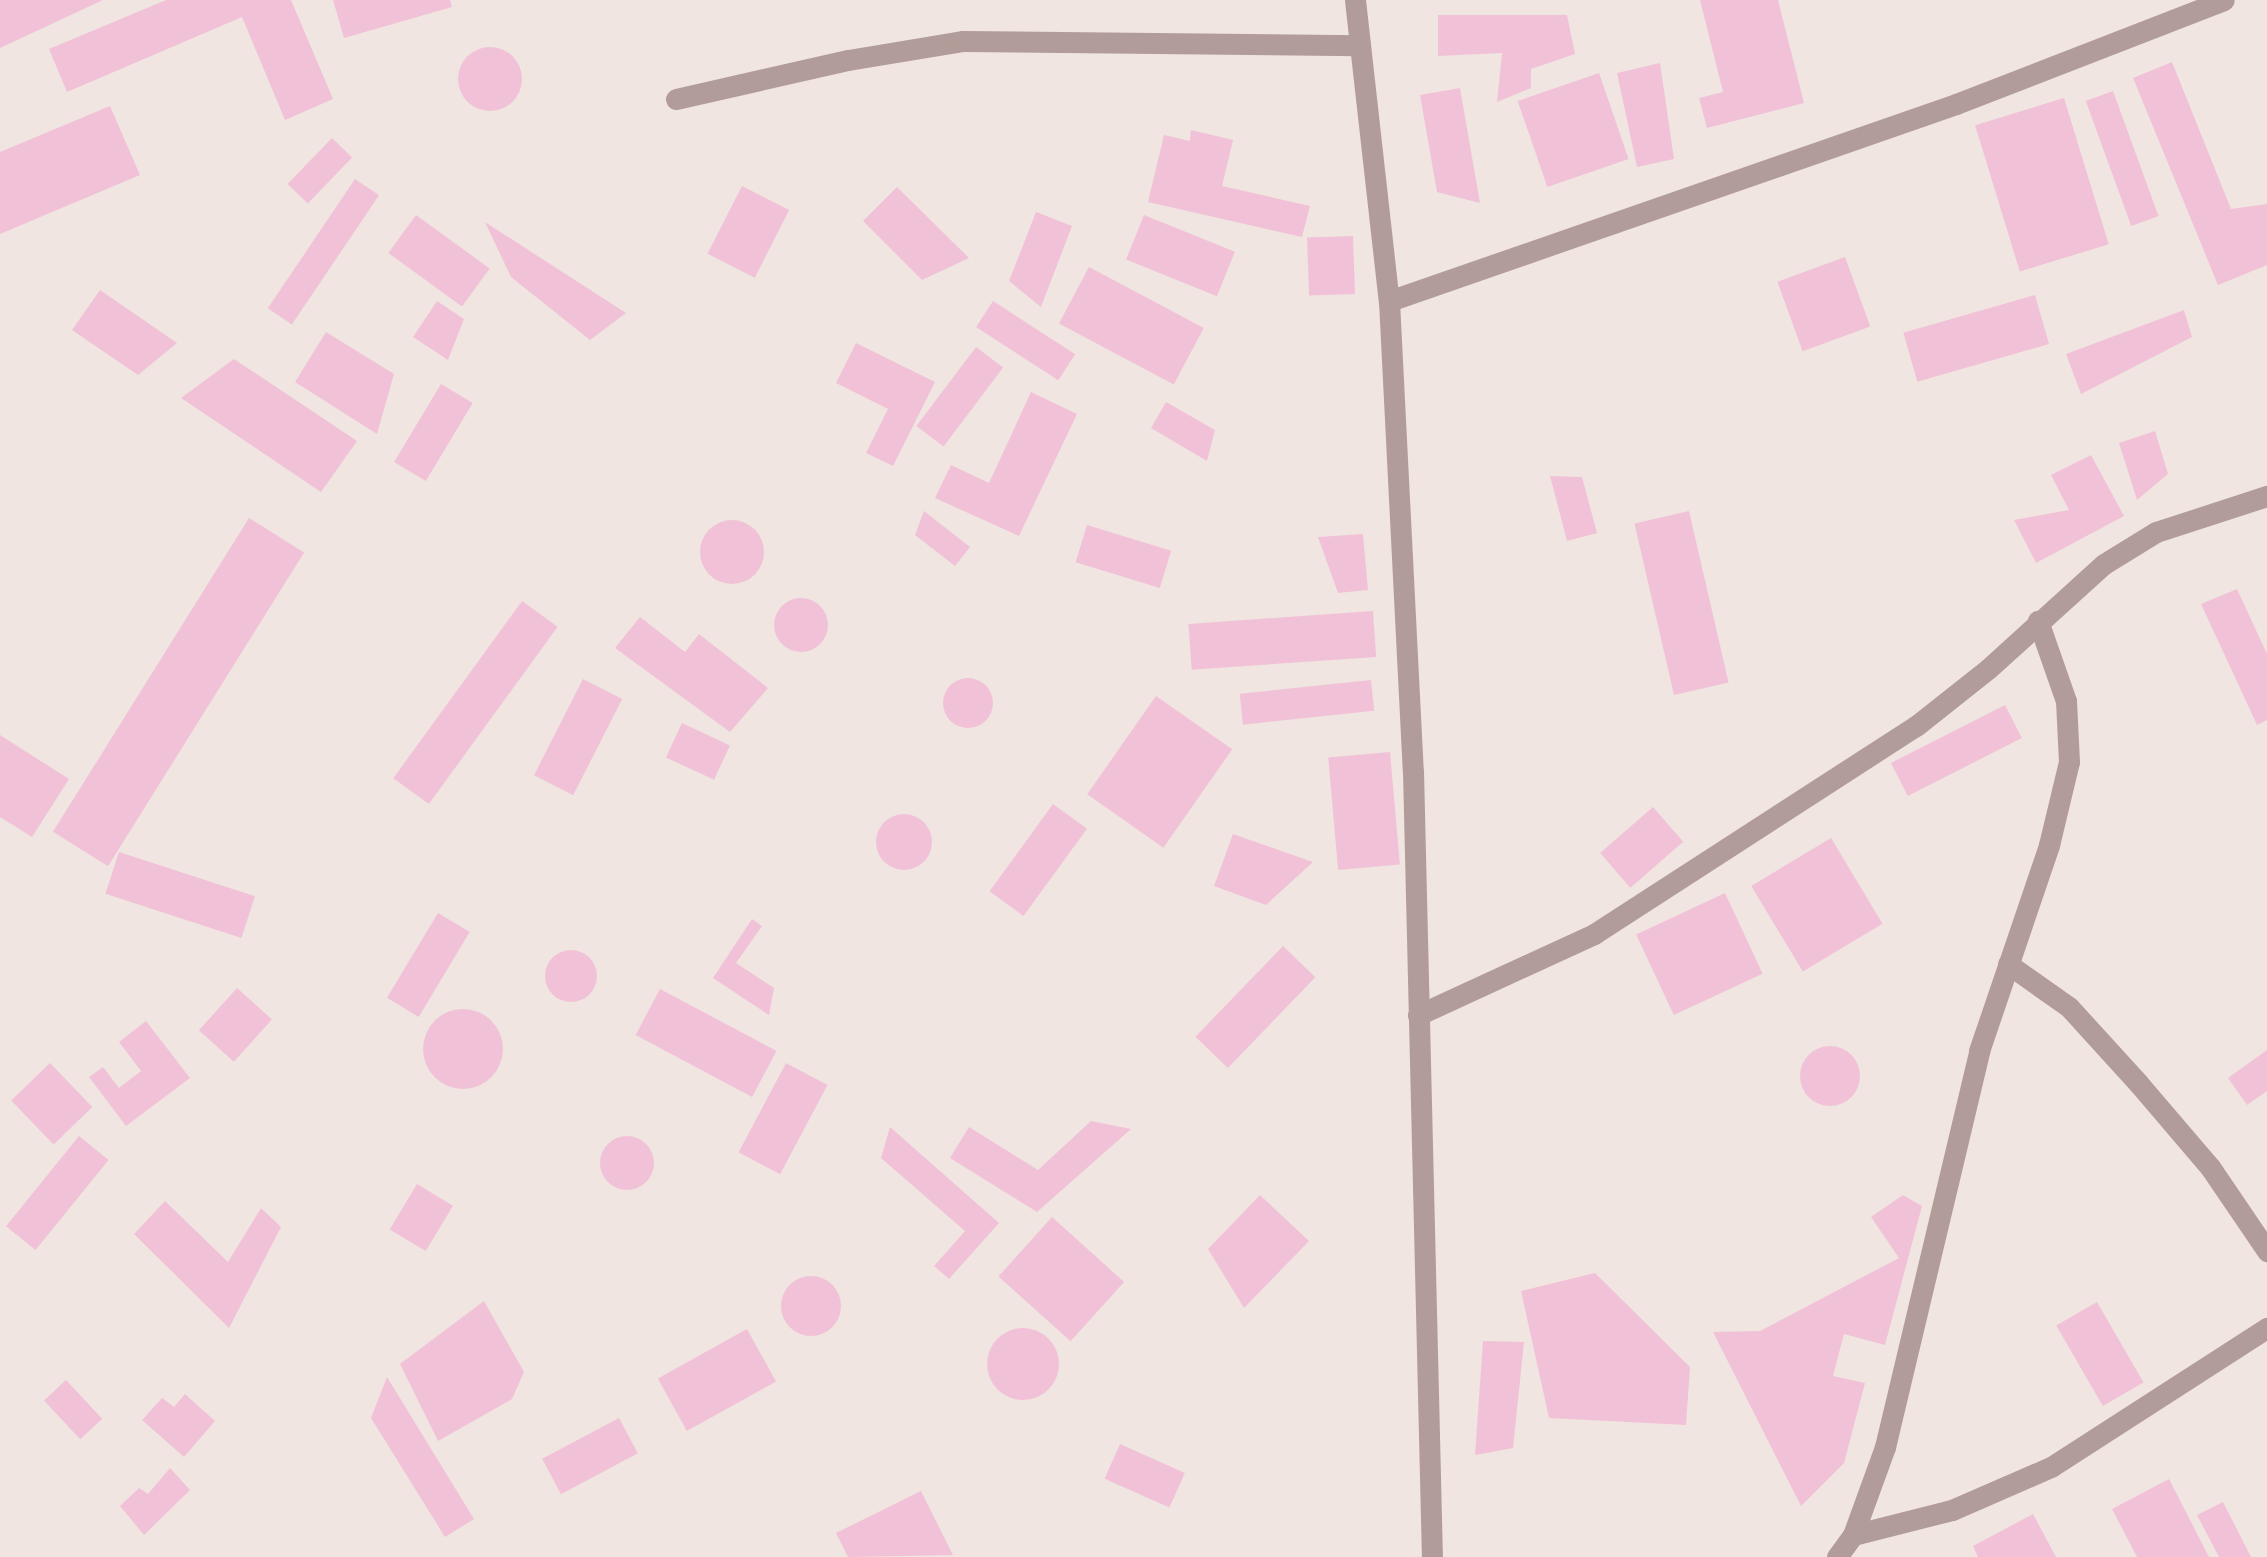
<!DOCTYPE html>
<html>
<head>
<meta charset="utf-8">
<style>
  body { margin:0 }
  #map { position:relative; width:2267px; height:1557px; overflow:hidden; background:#f0e5e0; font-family:Literata,serif }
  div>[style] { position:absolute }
  .building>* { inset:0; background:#f1c2d7; transform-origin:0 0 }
  .round { border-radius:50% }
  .street>* { height:21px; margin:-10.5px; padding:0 10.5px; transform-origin:10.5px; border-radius:10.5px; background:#b29c99 }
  span { translate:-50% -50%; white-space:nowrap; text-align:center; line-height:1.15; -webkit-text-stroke:7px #fef2ee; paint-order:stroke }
</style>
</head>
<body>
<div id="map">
  <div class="building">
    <i style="clip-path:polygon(0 0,103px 0,0 48px)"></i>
    <i style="clip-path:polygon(166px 0,291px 0,333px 99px,285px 120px,242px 17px,67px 92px,49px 49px)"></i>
    <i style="clip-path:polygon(333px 0,450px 0,452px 7px,344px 38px)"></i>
    <i style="clip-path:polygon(1700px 0,1778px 0,1804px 103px,1707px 128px,1699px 98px,1723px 92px)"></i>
    <i style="clip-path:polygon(1438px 15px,1567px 15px,1575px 54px,1531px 69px,1531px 88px,1497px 102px,1502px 53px,1438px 56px)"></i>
    <i class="round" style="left:458px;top:47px;width:64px;height:64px"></i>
    <i style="clip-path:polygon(2172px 62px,2231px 209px,2267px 204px,2267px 265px,2218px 285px,2133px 78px)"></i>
    <i style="clip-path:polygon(1660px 63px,1674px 159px,1637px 167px,1617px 73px)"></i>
    <i style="left:1599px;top:73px;width:91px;height:86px;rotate:71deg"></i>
    <i style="clip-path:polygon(1460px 88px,1480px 203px,1437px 192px,1420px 95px)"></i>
    <i style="left:2113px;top:91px;width:133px;height:29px;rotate:70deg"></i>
    <i style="left:2064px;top:98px;width:153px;height:93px;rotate:73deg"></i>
    <i style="clip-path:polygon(110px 106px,140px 175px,0 234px,0 152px)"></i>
    <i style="clip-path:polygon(1191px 130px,1233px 140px,1222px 186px,1310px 206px,1302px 237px,1148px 202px,1164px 135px,1190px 141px)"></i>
    <i style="left:332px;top:138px;width:28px;height:64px;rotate:44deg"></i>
    <i style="left:355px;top:179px;width:29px;height:156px;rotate:34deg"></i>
    <i style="left:742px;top:186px;width:53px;height:76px;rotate:27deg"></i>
    <i style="clip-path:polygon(897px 187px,969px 258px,922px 280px,863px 221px)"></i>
    <i style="clip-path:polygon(1036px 212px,1072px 226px,1041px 307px,1009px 281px)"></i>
    <i style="left:416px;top:215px;width:91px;height:47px;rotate:36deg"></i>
    <i style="left:1144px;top:215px;width:98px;height:48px;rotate:22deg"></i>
    <i style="clip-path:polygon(485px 222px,626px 313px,590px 340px,511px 277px)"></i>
    <i style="left:1353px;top:236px;width:58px;height:46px;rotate:88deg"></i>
    <i style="left:1845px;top:257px;width:74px;height:72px;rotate:70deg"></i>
    <i style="left:1089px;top:267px;width:130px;height:64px;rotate:28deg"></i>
    <i style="clip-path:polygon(100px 290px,177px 343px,138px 375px,72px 330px)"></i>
    <i style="left:2035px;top:295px;width:51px;height:137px;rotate:74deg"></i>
    <i style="clip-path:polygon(437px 301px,464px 319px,448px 360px,413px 337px)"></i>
    <i style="left:993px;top:301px;width:98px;height:31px;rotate:33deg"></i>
    <i style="clip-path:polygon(2184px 310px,2192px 337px,2081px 394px,2066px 354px)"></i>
    <i style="clip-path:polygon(326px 332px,394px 374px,377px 434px,295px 382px)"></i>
    <i style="clip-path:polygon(856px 343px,935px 382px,893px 466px,866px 453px,888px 409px,836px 383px)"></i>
    <i style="left:976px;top:347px;width:34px;height:99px;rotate:37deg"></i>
    <i style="clip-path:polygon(234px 359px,357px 441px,321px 492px,181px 398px)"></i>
    <i style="left:441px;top:384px;width:37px;height:91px;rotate:31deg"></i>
    <i style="clip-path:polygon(1031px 392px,1077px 414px,1019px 536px,935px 498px,951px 465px,989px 483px)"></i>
    <i style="clip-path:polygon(1166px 402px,1215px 430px,1207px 461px,1151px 428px)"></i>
    <i style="clip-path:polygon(2155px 431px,2168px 474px,2137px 500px,2119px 443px)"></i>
    <i style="clip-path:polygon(2091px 455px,2124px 516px,2036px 563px,2014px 520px,2069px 510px,2051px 475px)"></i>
    <i style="clip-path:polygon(1550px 476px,1582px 477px,1597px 533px,1567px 541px)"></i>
    <i style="clip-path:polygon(924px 511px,970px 547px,955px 566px,915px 535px)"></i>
    <i style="left:1689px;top:511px;width:176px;height:56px;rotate:77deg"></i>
    <i style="left:249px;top:518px;width:65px;height:370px;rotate:32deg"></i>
    <i class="round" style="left:700px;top:520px;width:64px;height:64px"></i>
    <i style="left:1087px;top:525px;width:88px;height:39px;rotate:17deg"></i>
    <i style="clip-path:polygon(1363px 534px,1368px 590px,1338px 593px,1318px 537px)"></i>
    <i style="clip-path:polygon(2237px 589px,2267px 654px,2267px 720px,2257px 725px,2201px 604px)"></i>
    <i class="round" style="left:774px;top:598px;width:54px;height:54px"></i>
    <i style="left:522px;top:601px;width:44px;height:219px;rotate:36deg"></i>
    <i style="left:1373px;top:611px;width:46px;height:185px;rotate:86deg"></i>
    <i style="clip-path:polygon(640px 617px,685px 652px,699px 634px,768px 688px,730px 732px,615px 648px)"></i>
    <i class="round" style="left:943px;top:678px;width:50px;height:50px"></i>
    <i style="left:583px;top:679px;width:44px;height:108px;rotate:27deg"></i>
    <i style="left:1371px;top:680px;width:31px;height:132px;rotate:84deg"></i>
    <i style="left:1156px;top:696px;width:93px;height:120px;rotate:35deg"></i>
    <i style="left:2005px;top:705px;width:37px;height:128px;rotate:63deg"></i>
    <i style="left:682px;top:723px;width:53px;height:38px;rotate:25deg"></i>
    <i style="clip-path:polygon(0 735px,69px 779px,32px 837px,0 817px)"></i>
    <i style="left:1390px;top:752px;width:113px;height:62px;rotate:85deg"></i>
    <i style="left:1053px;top:804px;width:42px;height:108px;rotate:36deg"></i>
    <i style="left:1653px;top:807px;width:46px;height:70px;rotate:49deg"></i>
    <i class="round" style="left:876px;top:814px;width:56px;height:56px"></i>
    <i style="clip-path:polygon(1233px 834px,1313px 862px,1266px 905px,1214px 886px)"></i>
    <i style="left:1831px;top:838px;width:100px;height:93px;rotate:59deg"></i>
    <i style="left:119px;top:852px;width:143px;height:44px;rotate:18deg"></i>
    <i style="left:1725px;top:893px;width:89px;height:98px;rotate:65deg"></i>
    <i style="left:438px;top:913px;width:37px;height:99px;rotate:31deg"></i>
    <i style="clip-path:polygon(752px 919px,762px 926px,736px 963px,774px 988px,769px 1015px,713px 978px)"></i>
    <i style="left:1283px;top:946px;width:45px;height:126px;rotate:44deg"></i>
    <i class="round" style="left:545px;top:950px;width:52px;height:52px"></i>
    <i style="left:237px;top:988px;width:47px;height:57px;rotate:42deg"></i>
    <i style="left:660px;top:989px;width:132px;height:52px;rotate:28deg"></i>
    <i class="round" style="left:423px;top:1009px;width:80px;height:80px"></i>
    <i style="clip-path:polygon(146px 1021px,190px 1078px,126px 1126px,89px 1077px,103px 1067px,119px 1088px,141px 1071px,119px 1042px)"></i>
    <i class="round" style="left:1800px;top:1046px;width:60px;height:60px"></i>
    <i style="clip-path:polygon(2267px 1050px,2267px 1091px,2247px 1105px,2228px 1078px)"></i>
    <i style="left:50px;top:1063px;width:61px;height:54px;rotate:46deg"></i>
    <i style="left:786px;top:1063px;width:47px;height:101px;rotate:28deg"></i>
    <i style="clip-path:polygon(1091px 1121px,1131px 1129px,1037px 1212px,950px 1158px,969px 1127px,1038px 1170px)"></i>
    <i style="clip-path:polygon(890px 1127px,999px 1223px,949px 1279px,934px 1266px,965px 1231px,881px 1158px)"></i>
    <i style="left:79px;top:1136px;width:38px;height:116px;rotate:39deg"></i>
    <i class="round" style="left:600px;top:1136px;width:54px;height:54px"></i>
    <i style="left:417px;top:1184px;width:42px;height:53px;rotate:31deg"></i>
    <i style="clip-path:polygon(1260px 1195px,1309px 1241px,1244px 1308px,1208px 1249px)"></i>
    <i style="clip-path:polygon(1903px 1195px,1922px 1206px,1885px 1345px,1844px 1334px,1833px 1376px,1865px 1383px,1844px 1463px,1801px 1506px,1713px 1332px,1760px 1331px,1899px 1258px,1871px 1217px)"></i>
    <i style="clip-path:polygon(165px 1201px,228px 1262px,261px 1208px,281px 1227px,229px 1328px,134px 1234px)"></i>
    <i style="left:1052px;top:1217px;width:97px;height:80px;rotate:42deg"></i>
    <i style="clip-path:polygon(1595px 1273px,1690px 1367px,1686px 1425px,1549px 1418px,1521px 1291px)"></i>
    <i class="round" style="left:781px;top:1276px;width:60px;height:60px"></i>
    <i style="clip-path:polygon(484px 1301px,524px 1372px,512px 1399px,438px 1441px,400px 1364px)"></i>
    <i style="left:2097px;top:1302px;width:93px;height:47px;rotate:60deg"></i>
    <i class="round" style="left:987px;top:1328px;width:72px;height:72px"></i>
    <i style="left:747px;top:1329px;width:60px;height:102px;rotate:61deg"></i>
    <i style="clip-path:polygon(1483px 1341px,1524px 1342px,1513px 1448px,1475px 1455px)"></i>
    <i style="clip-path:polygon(387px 1377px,474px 1519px,445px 1537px,371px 1418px)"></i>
    <i style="left:66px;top:1380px;width:53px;height:30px;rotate:47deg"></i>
    <i style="clip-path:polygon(185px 1394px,215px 1421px,184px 1457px,142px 1420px,162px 1398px,174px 1407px)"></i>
    <i style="left:619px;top:1418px;width:40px;height:87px;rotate:62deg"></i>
    <i style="left:1120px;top:1444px;width:71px;height:38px;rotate:24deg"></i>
    <i style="clip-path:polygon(170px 1468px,190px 1490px,144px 1535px,120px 1506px,139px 1488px,148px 1494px)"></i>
    <i style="clip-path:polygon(2169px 1479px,2209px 1557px,2137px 1557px,2112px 1509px)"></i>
    <i style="clip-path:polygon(921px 1491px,953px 1555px,848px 1557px,836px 1533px)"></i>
    <i style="clip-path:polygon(2223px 1502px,2251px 1557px,2219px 1557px,2197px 1515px)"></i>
    <i style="clip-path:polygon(2033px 1514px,2056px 1557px,1978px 1557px,1973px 1546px)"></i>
  </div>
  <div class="street">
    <i style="left:1355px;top:0;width:303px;rotate:83.6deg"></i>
    <i style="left:1389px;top:301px;width:471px;rotate:87.1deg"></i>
    <i style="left:1413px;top:771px;width:786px;rotate:88.62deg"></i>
    <i style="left:676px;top:99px;width:176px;rotate:-12.8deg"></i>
    <i style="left:848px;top:60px;width:117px;rotate:-9.4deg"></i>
    <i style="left:963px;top:41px;width:397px;rotate:0.6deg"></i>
    <i style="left:1389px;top:301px;width:600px;rotate:-19.16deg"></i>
    <i style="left:1956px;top:104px;width:287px;rotate:-21.2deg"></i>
    <i style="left:2008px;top:964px;width:75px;rotate:35.2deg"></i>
    <i style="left:2069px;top:1007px;width:104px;rotate:47.7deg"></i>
    <i style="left:2139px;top:1084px;width:109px;rotate:49.5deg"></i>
    <i style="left:2210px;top:1167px;width:102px;rotate:55.8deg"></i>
    <i style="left:1418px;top:1015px;width:194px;rotate:-24.7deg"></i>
    <i style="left:1594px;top:934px;width:383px;rotate:-32.9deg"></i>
    <i style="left:1916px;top:726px;width:92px;rotate:-38.4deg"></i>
    <i style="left:1988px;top:669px;width:156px;rotate:-42.2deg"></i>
    <i style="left:2104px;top:564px;width:61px;rotate:-31.6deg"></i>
    <i style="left:2156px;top:532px;width:117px;rotate:-18deg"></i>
    <i style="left:1853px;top:1535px;width:102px;rotate:-14.2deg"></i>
    <i style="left:1952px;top:1510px;width:108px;rotate:-23.5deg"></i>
    <i style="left:2051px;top:1467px;width:257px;rotate:-32.8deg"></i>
    <i style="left:1837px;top:1557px;width:27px;rotate:-54deg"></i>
    <i style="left:1853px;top:1535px;width:94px;rotate:-70deg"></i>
    <i style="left:1885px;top:1447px;width:407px;rotate:-76.6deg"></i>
    <i style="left:1979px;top:1051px;width:218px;rotate:-71.2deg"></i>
    <i style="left:2049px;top:845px;width:85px;rotate:-76.5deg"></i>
    <i style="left:2069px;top:762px;width:61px;rotate:-92.8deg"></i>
    <i style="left:2066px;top:701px;width:85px;rotate:-109.3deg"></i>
  </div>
</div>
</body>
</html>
